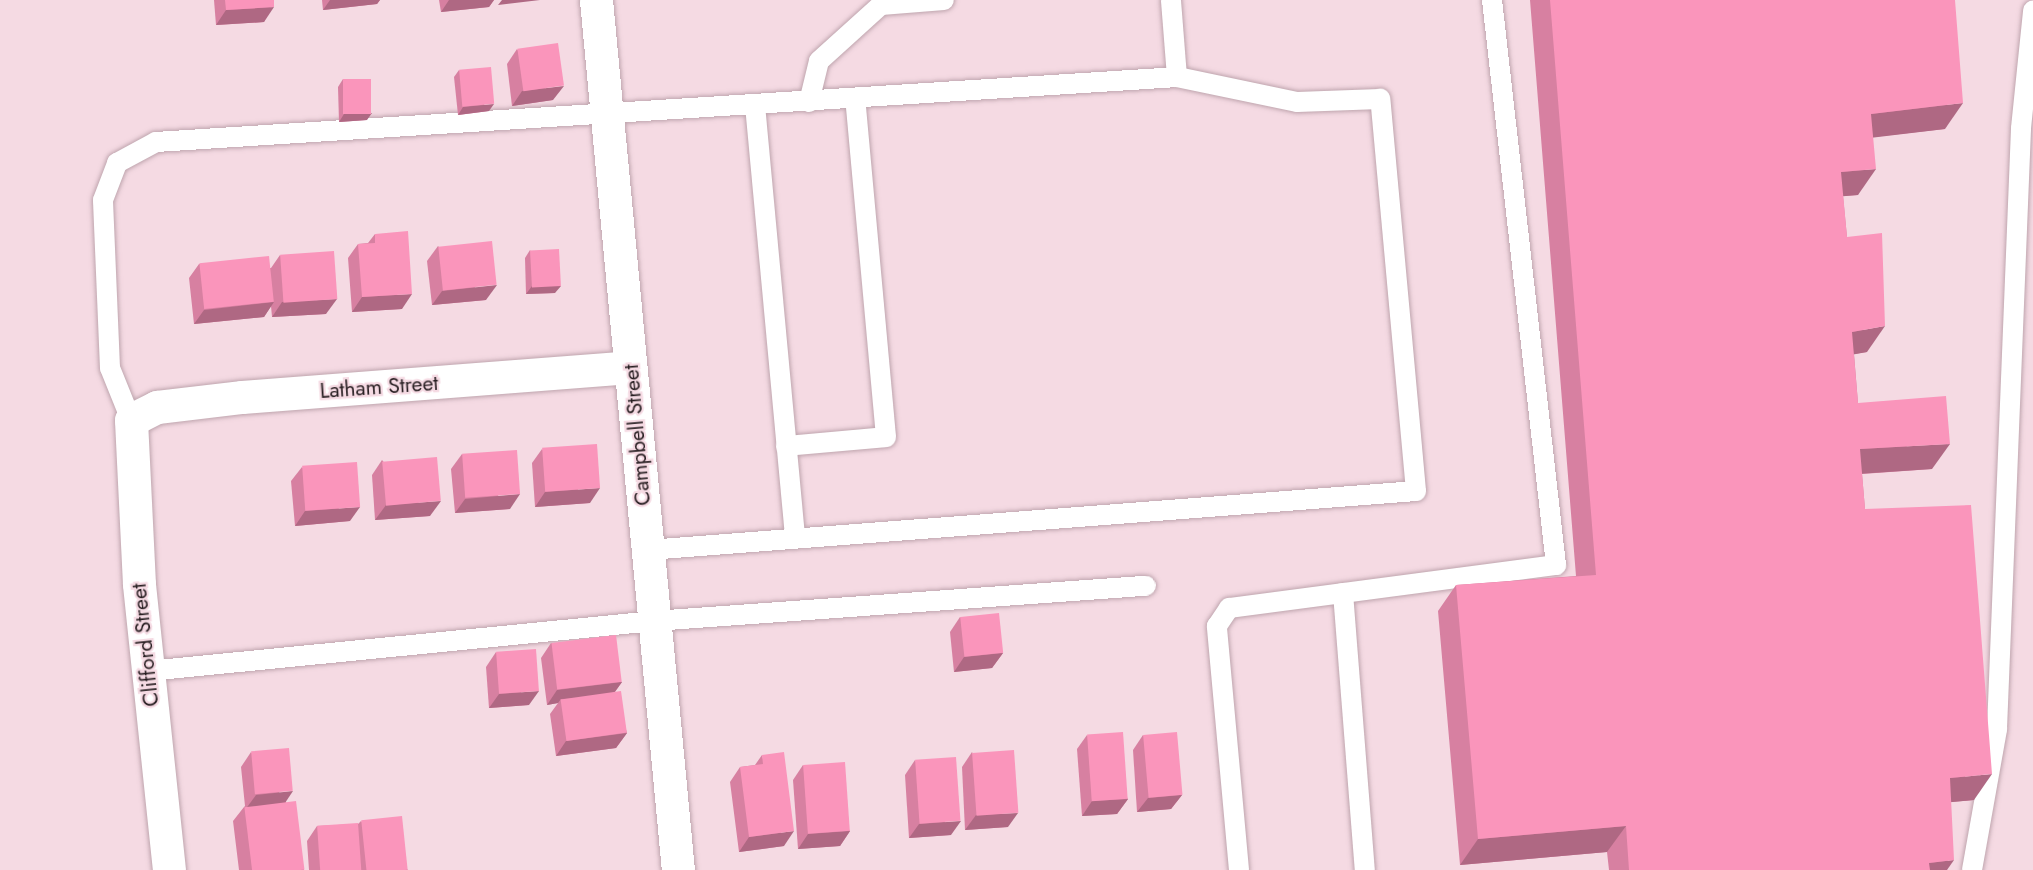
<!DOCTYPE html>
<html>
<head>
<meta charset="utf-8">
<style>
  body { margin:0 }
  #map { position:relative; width:2033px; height:870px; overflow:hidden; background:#f5dae3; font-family:Jost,sans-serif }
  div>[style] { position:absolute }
  .roads { filter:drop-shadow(0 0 2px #bfa5ae) drop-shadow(0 0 2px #bfa5ae) }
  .service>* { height:20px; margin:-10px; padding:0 10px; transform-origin:10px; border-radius:10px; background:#fff }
  .minor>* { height:33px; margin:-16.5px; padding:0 16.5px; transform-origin:16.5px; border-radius:16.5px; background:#fff }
  .tertiary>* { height:33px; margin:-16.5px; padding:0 16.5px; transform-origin:16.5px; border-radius:16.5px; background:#fff }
  .wall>* { inset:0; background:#d780a1 }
  .shaded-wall>* { inset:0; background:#af6883 }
  .building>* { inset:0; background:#fa95bb; transform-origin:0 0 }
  span { translate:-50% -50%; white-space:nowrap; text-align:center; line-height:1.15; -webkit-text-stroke:4.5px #f5dae3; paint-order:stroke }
  .street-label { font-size:21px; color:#261d20 }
</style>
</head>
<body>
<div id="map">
  <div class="roads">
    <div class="service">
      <i style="left:809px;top:102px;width:42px;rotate:-76.3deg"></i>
      <i style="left:819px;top:61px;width:84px;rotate:-42.1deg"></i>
      <i style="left:881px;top:5px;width:63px;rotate:-4.5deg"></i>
      <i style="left:755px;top:105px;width:435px;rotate:84.7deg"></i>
      <i style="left:131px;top:420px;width:56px;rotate:-112deg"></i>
      <i style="left:110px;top:368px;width:168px;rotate:-92.4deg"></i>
      <i style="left:103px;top:200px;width:40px;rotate:-69deg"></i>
      <i style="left:117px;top:163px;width:44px;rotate:-28.3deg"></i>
      <i style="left:156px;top:142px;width:1023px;rotate:-3.64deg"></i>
      <i style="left:786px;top:446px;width:100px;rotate:-5.1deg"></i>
      <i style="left:886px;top:437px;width:339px;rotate:-95.2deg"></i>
      <i style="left:648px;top:550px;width:770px;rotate:-4.39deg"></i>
      <i style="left:1416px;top:491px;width:394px;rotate:-95.2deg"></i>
      <i style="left:1380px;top:99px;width:83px;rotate:177.9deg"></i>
      <i style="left:1297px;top:102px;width:123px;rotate:-168.2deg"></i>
      <i style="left:1177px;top:77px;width:77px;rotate:-94.5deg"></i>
      <i style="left:1343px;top:593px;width:278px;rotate:85.5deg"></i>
      <i style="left:148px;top:671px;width:508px;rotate:-5.64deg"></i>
      <i style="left:654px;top:621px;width:493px;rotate:-4.1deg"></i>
      <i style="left:1239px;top:870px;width:245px;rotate:-95.2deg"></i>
      <i style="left:1217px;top:626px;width:22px;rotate:-56deg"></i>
      <i style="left:1229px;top:608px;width:330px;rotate:-7.5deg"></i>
      <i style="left:1556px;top:565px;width:569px;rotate:-96.46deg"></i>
      <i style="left:1972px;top:870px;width:143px;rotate:-79.9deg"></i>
      <i style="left:1997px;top:729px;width:601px;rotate:-87.71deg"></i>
      <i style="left:2021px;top:128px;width:118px;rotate:-84.1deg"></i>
    </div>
    <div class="minor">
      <i style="left:169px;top:870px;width:288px;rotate:-96deg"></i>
      <i style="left:139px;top:584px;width:164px;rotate:-92.8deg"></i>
      <i style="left:131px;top:420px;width:29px;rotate:-27deg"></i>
      <i style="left:157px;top:407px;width:86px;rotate:-6.7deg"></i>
      <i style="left:242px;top:397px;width:389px;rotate:-4.4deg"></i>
    </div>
    <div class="tertiary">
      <i style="left:596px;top:0;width:874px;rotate:84.62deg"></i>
    </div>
  </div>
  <div class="wall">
    <i style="clip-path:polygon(214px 0,274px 0,264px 22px,216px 25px)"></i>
    <i style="clip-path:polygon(322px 0,380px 0,377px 4px,323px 10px)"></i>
    <i style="clip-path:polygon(439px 0,494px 0,489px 7px,441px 12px)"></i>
    <i style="clip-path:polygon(1530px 0,1955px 0,1945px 129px,1873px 137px,1858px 195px,1843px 196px,1847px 237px,1867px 352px,1854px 354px,1858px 403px,1932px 469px,1862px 474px,1865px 509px,1974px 800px,1951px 802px,1947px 870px,1609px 870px,1607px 852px,1460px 865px,1438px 611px,1456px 585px,1576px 576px)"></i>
    <i style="clip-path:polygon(517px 49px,553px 100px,512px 106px,507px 64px)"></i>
    <i style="clip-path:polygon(459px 70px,489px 111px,458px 115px,454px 77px)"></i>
    <i style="clip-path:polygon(343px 79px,367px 120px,339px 122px,338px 87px)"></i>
    <i style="clip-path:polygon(375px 234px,402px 309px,352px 312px,348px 258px,358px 244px,368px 243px)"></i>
    <i style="clip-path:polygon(438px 246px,486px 300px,432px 305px,427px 261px)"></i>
    <i style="clip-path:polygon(530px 250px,555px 293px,526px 294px,525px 258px)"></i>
    <i style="clip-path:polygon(280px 255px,326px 314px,272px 317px,271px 306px,264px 317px,194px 324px,189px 278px,199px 264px,271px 268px)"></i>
    <i style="clip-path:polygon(542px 449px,590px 503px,535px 507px,532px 463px)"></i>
    <i style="clip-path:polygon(462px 454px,510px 509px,455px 513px,451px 469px)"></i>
    <i style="clip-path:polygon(382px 460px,430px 516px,375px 520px,372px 475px)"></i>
    <i style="clip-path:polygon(302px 467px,350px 521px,295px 526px,291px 481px)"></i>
    <i style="clip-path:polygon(960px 617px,1003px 653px,992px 668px,954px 672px,950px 632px)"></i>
    <i style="clip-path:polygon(551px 643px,622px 682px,615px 692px,627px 733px,616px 748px,556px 756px,550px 714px,558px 703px,547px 705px,541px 658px)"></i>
    <i style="clip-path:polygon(496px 652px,529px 705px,489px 708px,486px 667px)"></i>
    <i style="clip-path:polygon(1087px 735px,1128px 799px,1117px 814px,1082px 816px,1077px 749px)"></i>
    <i style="clip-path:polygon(1143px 735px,1182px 795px,1171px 809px,1137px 812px,1133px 750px)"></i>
    <i style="clip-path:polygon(251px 752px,286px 802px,304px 870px,239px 870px,233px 821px,244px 807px,245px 806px,241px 767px)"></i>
    <i style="clip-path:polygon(972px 752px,1008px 827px,965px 830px,962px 767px)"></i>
    <i style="clip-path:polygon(762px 755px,784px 846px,739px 852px,730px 782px,740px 767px,755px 765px)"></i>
    <i style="clip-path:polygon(915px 760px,951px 835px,909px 838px,905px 775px)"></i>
    <i style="clip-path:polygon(803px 765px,850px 831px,840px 846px,798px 849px,793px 780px)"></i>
    <i style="clip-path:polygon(361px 821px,408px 870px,309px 870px,307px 841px,317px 826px,358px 824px)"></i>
  </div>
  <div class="shaded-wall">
    <i style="clip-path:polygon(330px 0,380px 0,377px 4px,323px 10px)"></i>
    <i style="clip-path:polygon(449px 0,494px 0,489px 7px,441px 12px)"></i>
    <i style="clip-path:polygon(502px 0,540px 0,498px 5px)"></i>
    <i style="clip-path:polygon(274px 7px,264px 22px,216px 25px,226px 10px)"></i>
    <i style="clip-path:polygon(564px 86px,553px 100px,512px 106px,522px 91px)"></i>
    <i style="clip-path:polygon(1963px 103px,1945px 129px,1853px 140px,1871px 114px)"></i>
    <i style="clip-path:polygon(494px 104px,489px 111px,458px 115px,463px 107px)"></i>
    <i style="clip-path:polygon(372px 113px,367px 120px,339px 122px,344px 114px)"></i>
    <i style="clip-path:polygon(1876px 169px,1858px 195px,1822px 198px,1841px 172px)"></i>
    <i style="clip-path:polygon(497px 285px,486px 300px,432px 305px,442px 291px)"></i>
    <i style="clip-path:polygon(532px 286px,561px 286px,555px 293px,526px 294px)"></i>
    <i style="clip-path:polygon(412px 294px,402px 309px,352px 312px,362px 297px)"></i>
    <i style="clip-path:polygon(337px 299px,326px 314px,272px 317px,282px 302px)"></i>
    <i style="clip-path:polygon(274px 302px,264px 317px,194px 324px,204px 310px)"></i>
    <i style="clip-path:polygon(1885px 326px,1867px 352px,1834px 358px,1852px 332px)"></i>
    <i style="clip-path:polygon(1950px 444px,1932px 469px,1842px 475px,1860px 449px)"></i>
    <i style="clip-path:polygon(600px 488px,590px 503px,535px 507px,545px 492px)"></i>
    <i style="clip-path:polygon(520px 494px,510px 509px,455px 513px,465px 499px)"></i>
    <i style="clip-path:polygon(441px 501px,430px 516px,375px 520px,386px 505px)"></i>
    <i style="clip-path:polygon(360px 507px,350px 521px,295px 526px,305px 511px)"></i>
    <i style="clip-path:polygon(1003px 653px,992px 668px,954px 672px,964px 657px)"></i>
    <i style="clip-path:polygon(622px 682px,611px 697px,561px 699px,558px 703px,547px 705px,557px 690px)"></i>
    <i style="clip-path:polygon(539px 691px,529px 705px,489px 708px,499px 694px)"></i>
    <i style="clip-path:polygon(627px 733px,616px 748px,556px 756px,566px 741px)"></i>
    <i style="clip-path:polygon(1992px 774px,1974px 800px,1931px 804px,1950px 778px)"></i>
    <i style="clip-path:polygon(293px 791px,283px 806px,245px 810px,256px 795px)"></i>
    <i style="clip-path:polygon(1182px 795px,1171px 809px,1137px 812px,1148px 798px)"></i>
    <i style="clip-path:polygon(1128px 799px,1117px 814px,1082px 816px,1092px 801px)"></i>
    <i style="clip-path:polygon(1018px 813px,1008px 827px,965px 830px,976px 815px)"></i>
    <i style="clip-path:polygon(961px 821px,951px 835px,909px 838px,919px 824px)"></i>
    <i style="clip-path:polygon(1626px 826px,1607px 852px,1460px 865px,1478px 839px)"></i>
    <i style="clip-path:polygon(794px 831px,784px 846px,739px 852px,749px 837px)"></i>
    <i style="clip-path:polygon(850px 831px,840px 846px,798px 849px,808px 834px)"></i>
    <i style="clip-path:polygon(1954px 860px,1947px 870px,1924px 870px,1929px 863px)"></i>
  </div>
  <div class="building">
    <i style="clip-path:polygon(225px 0,274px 0,274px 7px,226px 10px)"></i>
    <i style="clip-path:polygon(1550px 0,1955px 0,1963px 103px,1871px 114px,1876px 169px,1841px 172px,1847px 237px,1882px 233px,1885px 326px,1852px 332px,1858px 403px,1946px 396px,1950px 444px,1860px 449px,1865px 509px,1971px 505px,1992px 774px,1950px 778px,1954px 860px,1929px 863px,1930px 870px,1629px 870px,1626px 826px,1478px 839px,1456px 585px,1596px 575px)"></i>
    <i style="left:558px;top:43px;width:43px;height:41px;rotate:82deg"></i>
    <i style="left:491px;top:67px;width:37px;height:32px;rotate:85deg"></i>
    <i style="left:343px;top:79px;width:28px;height:35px"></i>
    <i style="clip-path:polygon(408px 231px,412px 294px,362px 297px,358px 244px,375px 243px,375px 234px)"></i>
    <i style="left:492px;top:241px;width:44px;height:54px;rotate:84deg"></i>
    <i style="left:559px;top:249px;width:37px;height:29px;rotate:87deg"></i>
    <i style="left:334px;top:251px;width:48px;height:54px;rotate:86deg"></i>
    <i style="left:269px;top:256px;width:46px;height:70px;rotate:84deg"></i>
    <i style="left:597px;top:444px;width:44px;height:55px;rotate:86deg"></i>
    <i style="left:517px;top:450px;width:44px;height:55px;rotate:86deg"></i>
    <i style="left:437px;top:457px;width:44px;height:55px;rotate:85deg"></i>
    <i style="left:357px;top:462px;width:45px;height:55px;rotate:86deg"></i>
    <i style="left:999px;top:613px;width:40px;height:39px;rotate:84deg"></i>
    <i style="left:616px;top:635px;width:47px;height:65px;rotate:83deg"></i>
    <i style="left:536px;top:649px;width:42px;height:40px;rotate:86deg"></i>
    <i style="left:621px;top:691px;width:42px;height:61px;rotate:82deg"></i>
    <i style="left:1123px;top:732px;width:67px;height:36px;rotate:86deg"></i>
    <i style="left:1177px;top:732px;width:63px;height:34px;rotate:85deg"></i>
    <i style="left:289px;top:748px;width:43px;height:38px;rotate:85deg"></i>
    <i style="left:1014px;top:750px;width:63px;height:42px;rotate:86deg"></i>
    <i style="clip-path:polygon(784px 752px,794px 831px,749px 837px,740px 767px,763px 764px,762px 755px)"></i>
    <i style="left:956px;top:757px;width:64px;height:41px;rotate:86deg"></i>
    <i style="left:845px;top:762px;width:69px;height:42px;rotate:86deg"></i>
    <i style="left:296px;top:801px;width:69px;height:52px;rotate:83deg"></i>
    <i style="left:402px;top:816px;width:54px;height:41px;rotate:84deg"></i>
    <i style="left:358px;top:823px;width:47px;height:41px;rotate:86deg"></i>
  </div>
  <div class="street-label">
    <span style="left:379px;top:387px;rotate:-4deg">Latham Street</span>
    <span style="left:637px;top:435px;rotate:-95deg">Campbell Street</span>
    <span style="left:145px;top:645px;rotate:-96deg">Clifford Street</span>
  </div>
</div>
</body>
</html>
